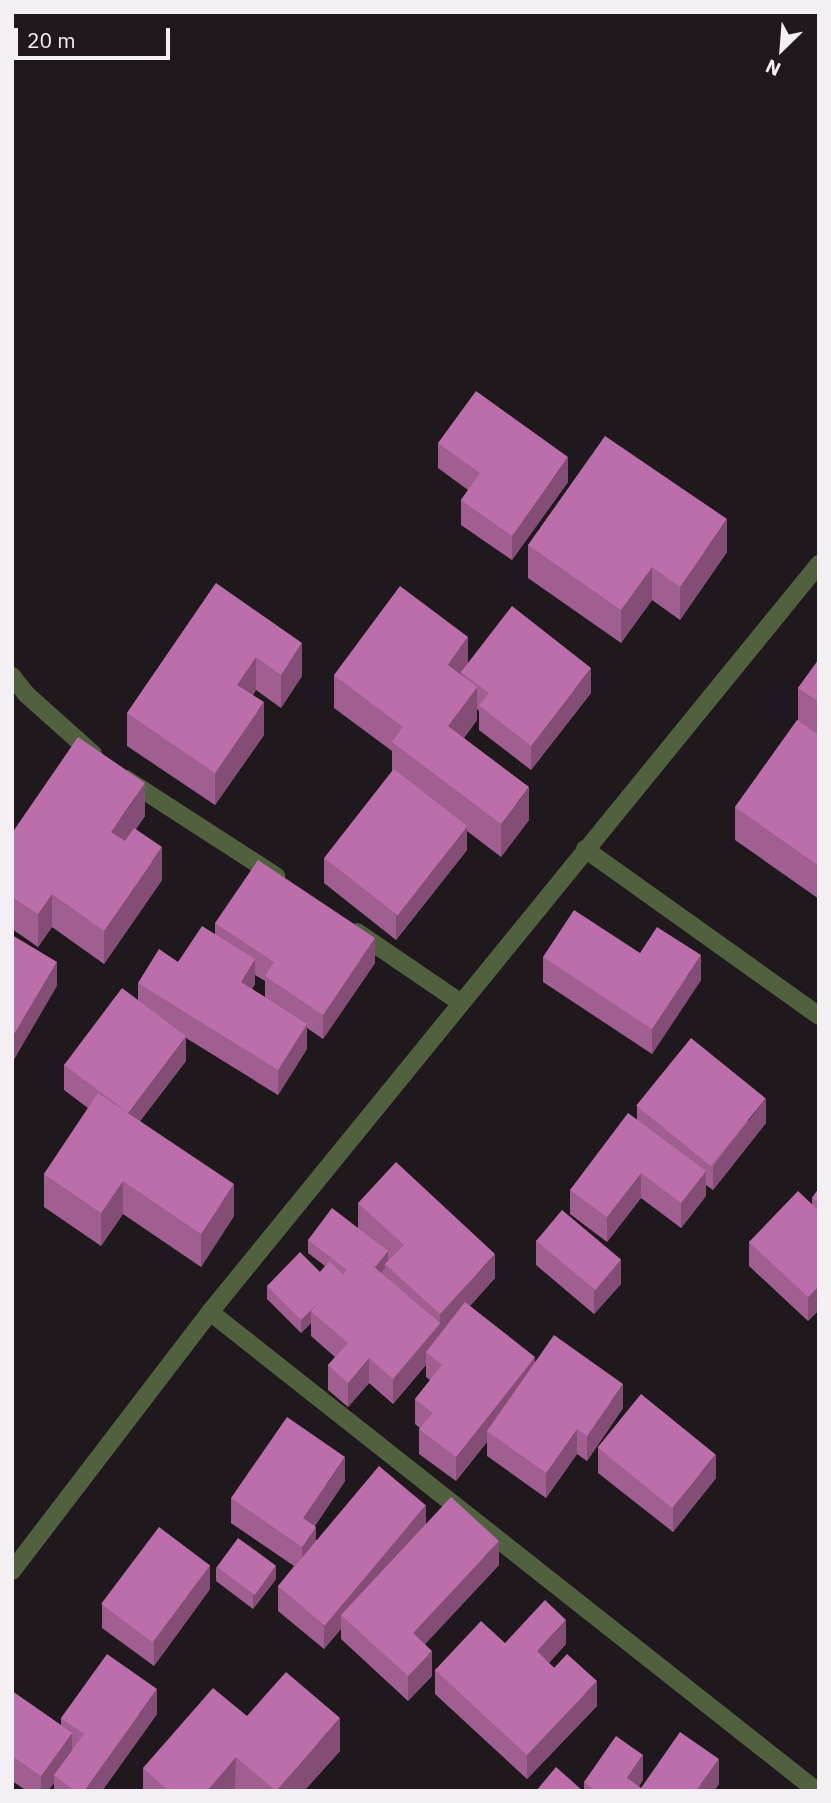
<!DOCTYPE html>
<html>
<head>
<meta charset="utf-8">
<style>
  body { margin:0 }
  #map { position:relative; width:831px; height:1803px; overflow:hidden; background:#1f181d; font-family:"IBM Plex Sans",sans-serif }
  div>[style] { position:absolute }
  .minor>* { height:18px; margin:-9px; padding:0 9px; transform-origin:9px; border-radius:9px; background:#51603e }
  .wall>* { inset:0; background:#a15f91 }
  .shaded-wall>* { inset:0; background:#834d76 }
  .building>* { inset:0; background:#bb6ea9; transform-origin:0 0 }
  span { translate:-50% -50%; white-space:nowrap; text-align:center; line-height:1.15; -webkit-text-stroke:7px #1f181d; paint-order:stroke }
  .frame { position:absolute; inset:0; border:14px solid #f4eff2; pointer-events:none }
  .north { position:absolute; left:747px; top:14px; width:70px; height:70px; -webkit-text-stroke:5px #1f181d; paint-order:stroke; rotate:205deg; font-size:19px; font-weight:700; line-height:28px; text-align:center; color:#f4eff2 }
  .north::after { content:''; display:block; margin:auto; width:24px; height:32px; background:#f4eff2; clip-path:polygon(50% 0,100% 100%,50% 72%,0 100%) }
  .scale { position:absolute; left:14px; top:28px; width:156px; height:32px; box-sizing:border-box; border:4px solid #f4eff2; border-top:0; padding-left:9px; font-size:21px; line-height:24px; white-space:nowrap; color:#f4eff2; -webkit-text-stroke:5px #1f181d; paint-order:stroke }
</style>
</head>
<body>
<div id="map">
  <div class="minor">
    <i style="left:12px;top:676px;width:23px;rotate:52deg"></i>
    <i style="left:26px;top:694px;width:90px;rotate:41.8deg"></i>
    <i style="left:126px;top:779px;width:179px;rotate:32.9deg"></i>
    <i style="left:585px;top:849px;width:287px;rotate:35.5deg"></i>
    <i style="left:357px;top:932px;width:126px;rotate:34.3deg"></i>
    <i style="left:210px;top:1312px;width:773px;rotate:38.28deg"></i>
    <i style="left:12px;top:1571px;width:326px;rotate:-52.6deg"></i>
    <i style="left:210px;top:1312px;width:965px;rotate:-50.85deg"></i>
  </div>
  <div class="wall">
    <i style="clip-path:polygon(438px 443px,568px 482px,512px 560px,461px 525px,461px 500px,468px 490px,438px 468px)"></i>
    <i style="clip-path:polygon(528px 545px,727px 552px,680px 620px,652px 600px,621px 643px,528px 578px)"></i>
    <i style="clip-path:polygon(216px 583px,302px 676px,281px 708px,256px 690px,253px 695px,264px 735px,215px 805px,127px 746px,127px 713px)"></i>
    <i style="clip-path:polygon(819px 659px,819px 899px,735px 840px,735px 807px,798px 720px,798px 688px)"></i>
    <i style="clip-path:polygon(468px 663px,591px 693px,531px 770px,479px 730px,479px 711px,477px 709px,477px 720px,464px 738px,529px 820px,501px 857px,467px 831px,467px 850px,396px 940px,324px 883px,324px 858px,392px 771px,392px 751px,334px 708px,334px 675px)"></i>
    <i style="clip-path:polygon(145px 816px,136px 829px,162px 880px,104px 964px,52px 927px,38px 947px,12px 929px,12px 833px)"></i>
    <i style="clip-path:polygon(evenodd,215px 923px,375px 963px,323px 1039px,307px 1028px,307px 1049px,278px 1095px,186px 1038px,186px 1061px,140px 1121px,234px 1216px,201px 1267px,123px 1214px,101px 1246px,44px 1207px,44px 1174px,88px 1108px,64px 1090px,64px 1065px,138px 1000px,138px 983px,178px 962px,215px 934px,215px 923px,255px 975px,265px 981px,265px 997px,252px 989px,255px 984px,255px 975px)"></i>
    <i style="clip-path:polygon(543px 957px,701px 980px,652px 1054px,543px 982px)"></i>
    <i style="clip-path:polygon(637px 1106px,766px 1123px,713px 1190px,706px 1185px,706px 1196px,681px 1228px,641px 1198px,607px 1242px,570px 1214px,570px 1190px,637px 1119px)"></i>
    <i style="clip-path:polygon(819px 1188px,819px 1310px,808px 1321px,749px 1266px,749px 1242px,812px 1204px,812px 1198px)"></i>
    <i style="clip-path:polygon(358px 1203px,495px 1278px,470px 1306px,535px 1363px,623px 1408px,587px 1461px,577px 1454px,546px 1498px,487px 1456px,487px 1442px,456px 1481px,419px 1454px,419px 1429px,420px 1428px,415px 1424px,415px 1399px,430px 1380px,426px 1377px,426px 1365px,393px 1404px,369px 1383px,348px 1407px,328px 1390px,328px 1365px,335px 1357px,311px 1336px,311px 1323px,301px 1333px,267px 1299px,267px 1286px,320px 1272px,325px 1266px,308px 1253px,308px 1240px,358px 1228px)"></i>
    <i style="clip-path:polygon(536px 1240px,621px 1284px,594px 1314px,536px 1265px)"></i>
    <i style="clip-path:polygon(598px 1448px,716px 1478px,673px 1532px,598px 1473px)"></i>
    <i style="clip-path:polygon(345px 1481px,315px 1526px,316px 1540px,426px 1524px,499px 1565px,425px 1644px,432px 1676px,408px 1701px,341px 1639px,341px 1629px,324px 1649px,278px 1611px,278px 1586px,294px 1566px,231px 1523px,231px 1498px)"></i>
    <i style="clip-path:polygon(216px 1567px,276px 1579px,253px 1609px,216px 1581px)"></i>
    <i style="clip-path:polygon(210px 1589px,154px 1666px,102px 1628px,102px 1604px)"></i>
    <i style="clip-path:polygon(505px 1643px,566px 1644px,549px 1663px,597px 1706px,527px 1779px,435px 1694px,435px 1670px)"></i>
    <i style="clip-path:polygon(12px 1691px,61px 1725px,61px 1718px,157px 1714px,102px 1791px,54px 1791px,54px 1783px,48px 1791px,27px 1791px,12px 1781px)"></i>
    <i style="clip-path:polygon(247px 1716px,340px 1751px,304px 1791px,143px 1791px,143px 1768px)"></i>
    <i style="clip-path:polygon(643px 1780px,639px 1786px,641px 1788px,719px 1784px,714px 1790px,715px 1791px,584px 1791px,584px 1782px)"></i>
  </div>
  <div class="shaded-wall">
    <i style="clip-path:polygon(568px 457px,568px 482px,512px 560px,512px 536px)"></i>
    <i style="clip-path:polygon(727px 519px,727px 552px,680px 620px,680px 587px)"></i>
    <i style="clip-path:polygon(652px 567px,652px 600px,621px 643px,621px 610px)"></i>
    <i style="clip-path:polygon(468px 637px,468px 669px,461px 672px,461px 679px,448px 665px)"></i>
    <i style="clip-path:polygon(302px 643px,302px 676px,281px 708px,281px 675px)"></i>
    <i style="clip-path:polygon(256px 657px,256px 690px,237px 718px,237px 685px)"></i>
    <i style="clip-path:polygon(591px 668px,591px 693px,531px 770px,531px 746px)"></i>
    <i style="clip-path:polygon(477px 687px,477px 720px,448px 759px,448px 726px)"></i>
    <i style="clip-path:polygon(264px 702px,264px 735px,215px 805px,215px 773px)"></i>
    <i style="clip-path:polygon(145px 783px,145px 816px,111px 865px,111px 832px)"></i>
    <i style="clip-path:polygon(529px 787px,529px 820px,501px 857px,501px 824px)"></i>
    <i style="clip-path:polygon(467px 826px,467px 850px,396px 940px,396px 915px)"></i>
    <i style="clip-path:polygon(162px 847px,162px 880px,104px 964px,104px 931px)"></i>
    <i style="clip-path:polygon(52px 894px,52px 927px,38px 947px,38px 914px)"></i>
    <i style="clip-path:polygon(375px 938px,375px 963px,323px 1039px,323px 1015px)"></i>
    <i style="clip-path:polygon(701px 955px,701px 980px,652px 1054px,652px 1029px)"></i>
    <i style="clip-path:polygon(255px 959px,255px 984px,241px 1007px,241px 982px)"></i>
    <i style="clip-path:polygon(57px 962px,57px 986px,12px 1063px,12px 1038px)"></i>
    <i style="clip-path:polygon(307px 1024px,307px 1049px,278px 1095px,278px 1070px)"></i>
    <i style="clip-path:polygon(186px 1036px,186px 1061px,128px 1137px,128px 1113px)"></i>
    <i style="clip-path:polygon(766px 1098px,766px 1123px,713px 1190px,713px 1166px)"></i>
    <i style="clip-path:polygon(706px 1171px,706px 1196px,681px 1228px,681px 1203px)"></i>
    <i style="clip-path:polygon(641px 1173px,641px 1198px,607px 1242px,607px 1217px)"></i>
    <i style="clip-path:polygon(123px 1181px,123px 1214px,101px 1246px,101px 1213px)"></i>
    <i style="clip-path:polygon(234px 1184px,234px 1216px,201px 1267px,201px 1234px)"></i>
    <i style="clip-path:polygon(388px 1251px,388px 1265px,385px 1264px,385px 1268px,374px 1283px,374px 1269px)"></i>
    <i style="clip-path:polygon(495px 1254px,495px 1278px,440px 1338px,426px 1352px,426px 1365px,393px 1404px,393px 1379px,440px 1324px,440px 1314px)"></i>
    <i style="clip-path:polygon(621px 1259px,621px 1284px,594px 1314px,594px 1289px)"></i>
    <i style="clip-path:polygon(344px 1276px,311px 1311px,311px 1323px,301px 1333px,301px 1320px)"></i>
    <i style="clip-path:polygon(819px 1286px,819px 1310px,808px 1321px,808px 1297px)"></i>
    <i style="clip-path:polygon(535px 1357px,535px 1381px,487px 1431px,487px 1442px,456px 1481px,456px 1457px)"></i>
    <i style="clip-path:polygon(369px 1358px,369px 1383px,348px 1407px,348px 1383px)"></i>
    <i style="clip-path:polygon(623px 1384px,623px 1408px,587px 1461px,587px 1436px)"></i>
    <i style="clip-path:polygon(577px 1429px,577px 1454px,546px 1498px,546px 1473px)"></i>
    <i style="clip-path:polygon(716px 1454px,716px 1478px,673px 1532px,673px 1507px)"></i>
    <i style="clip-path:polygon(345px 1457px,345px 1481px,303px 1543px,303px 1518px)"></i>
    <i style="clip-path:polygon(426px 1505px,426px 1529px,341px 1615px,341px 1629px,324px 1649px,324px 1625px)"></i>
    <i style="clip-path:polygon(316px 1527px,316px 1551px,302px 1571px,302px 1547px)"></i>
    <i style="clip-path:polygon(499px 1541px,499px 1565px,413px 1657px,413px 1633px)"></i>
    <i style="clip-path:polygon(210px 1565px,210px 1589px,154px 1666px,154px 1641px)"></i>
    <i style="clip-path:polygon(276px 1566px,276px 1579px,253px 1609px,253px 1595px)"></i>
    <i style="clip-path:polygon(566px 1620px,566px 1644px,537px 1676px,537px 1651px)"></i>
    <i style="clip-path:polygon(432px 1651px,432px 1676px,408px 1701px,408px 1676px)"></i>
    <i style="clip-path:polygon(597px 1681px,597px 1706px,527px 1779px,527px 1755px)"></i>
    <i style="clip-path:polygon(157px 1689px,157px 1714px,102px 1791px,84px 1791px)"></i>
    <i style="clip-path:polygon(340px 1718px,340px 1751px,304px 1791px,276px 1791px)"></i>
    <i style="clip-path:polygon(72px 1733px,72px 1757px,54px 1775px,54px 1783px,48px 1791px,41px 1791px,41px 1776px)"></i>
    <i style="clip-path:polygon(643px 1755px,643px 1780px,635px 1791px,627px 1778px)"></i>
    <i style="clip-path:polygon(236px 1757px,235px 1791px,207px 1791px)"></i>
    <i style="clip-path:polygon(719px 1759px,719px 1784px,714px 1791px,696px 1791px)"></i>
  </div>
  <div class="building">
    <i style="clip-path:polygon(476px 391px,568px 457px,512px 536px,461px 500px,480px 473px,438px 443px)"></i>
    <i style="clip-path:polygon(605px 436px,727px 519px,680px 587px,652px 567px,621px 610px,528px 545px)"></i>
    <i style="clip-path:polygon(216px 583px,302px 643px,281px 675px,256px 657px,237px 685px,264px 702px,215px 773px,127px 713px)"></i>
    <i style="clip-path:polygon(400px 586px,468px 637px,448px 665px,477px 687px,448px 726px,529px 787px,501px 824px,392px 742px,403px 727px,334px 675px)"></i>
    <i style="clip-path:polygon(512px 606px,591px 668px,531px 746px,479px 705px,489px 693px,461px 672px)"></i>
    <i style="clip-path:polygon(819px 659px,819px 702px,798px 688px)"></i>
    <i style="clip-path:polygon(797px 720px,819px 735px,819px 866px,735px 807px)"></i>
    <i style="clip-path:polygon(78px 737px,145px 783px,111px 832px,125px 841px,134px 828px,162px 847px,104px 931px,52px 894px,38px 914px,12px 897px,12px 833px)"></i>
    <i style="left:394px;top:769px;width:93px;height:113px;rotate:38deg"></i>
    <i style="clip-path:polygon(258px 860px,375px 938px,323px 1015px,265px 976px,274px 962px,215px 923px)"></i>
    <i style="clip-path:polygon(574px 910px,640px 953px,657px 927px,701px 955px,652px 1029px,543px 957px)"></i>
    <i style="clip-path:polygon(202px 926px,255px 959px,241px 982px,307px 1024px,278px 1070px,138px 983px,159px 949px,178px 962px)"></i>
    <i style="clip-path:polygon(12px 935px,57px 962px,12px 1038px)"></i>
    <i style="left:122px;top:988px;width:80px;height:96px;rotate:37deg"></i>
    <i style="left:691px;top:1038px;width:96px;height:87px;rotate:39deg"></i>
    <i style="clip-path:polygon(98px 1093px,234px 1184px,201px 1234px,123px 1181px,101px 1213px,44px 1174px)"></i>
    <i style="clip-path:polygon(628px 1113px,706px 1171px,681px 1203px,641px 1173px,607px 1217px,570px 1190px)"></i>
    <i style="clip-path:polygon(396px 1162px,495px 1254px,440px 1314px,385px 1264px,404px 1245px,358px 1203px)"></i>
    <i style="clip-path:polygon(819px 1188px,819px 1203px,812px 1198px)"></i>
    <i style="clip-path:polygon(798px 1191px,819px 1211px,819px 1286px,808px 1297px,749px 1242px)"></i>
    <i style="clip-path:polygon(332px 1208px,388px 1251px,375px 1267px,360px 1255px,347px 1270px,308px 1240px)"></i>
    <i style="left:562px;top:1210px;width:77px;height:40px;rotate:40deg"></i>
    <i style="clip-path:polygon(300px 1252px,320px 1272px,330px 1261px,343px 1275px,323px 1298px,301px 1320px,267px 1286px)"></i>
    <i style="clip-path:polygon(360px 1255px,440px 1323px,393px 1379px,369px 1358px,348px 1383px,328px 1365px,348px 1343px,311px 1311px)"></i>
    <i style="clip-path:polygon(465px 1302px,535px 1357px,456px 1457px,419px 1429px,433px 1413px,415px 1399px,442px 1365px,426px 1352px)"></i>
    <i style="clip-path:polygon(554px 1335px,623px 1384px,587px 1436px,577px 1429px,546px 1473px,487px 1431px)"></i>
    <i style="left:641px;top:1394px;width:96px;height:69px;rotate:39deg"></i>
    <i style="clip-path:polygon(287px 1417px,345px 1457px,303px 1518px,316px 1527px,302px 1547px,231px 1498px)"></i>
    <i style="left:379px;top:1466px;width:61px;height:157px;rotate:40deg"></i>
    <i style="clip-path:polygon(451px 1497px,499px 1541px,413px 1633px,432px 1651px,408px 1676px,341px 1615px)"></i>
    <i style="left:159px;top:1527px;width:64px;height:96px;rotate:37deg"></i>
    <i style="left:238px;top:1538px;width:47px;height:36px;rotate:36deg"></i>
    <i style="clip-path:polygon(545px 1600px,566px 1620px,537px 1651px,554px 1668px,567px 1654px,597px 1681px,527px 1755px,435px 1670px,481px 1621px,505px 1643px)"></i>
    <i style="clip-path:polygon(107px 1654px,157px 1689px,84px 1791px,75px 1791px,54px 1775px,84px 1734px,61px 1718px)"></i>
    <i style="clip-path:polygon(286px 1672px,340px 1718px,276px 1791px,236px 1757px,207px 1791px,169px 1791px,143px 1768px,213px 1688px,247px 1716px)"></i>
    <i style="clip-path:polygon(12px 1691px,72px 1733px,41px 1776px,12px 1756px)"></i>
    <i style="clip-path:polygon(680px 1732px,719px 1759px,696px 1791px,596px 1791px,584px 1782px,616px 1736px,643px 1755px,627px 1778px,641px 1788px)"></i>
    <i style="clip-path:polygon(556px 1767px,583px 1791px,536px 1791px)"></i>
  </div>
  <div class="frame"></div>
  <div class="north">N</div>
  <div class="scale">20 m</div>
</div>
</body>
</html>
